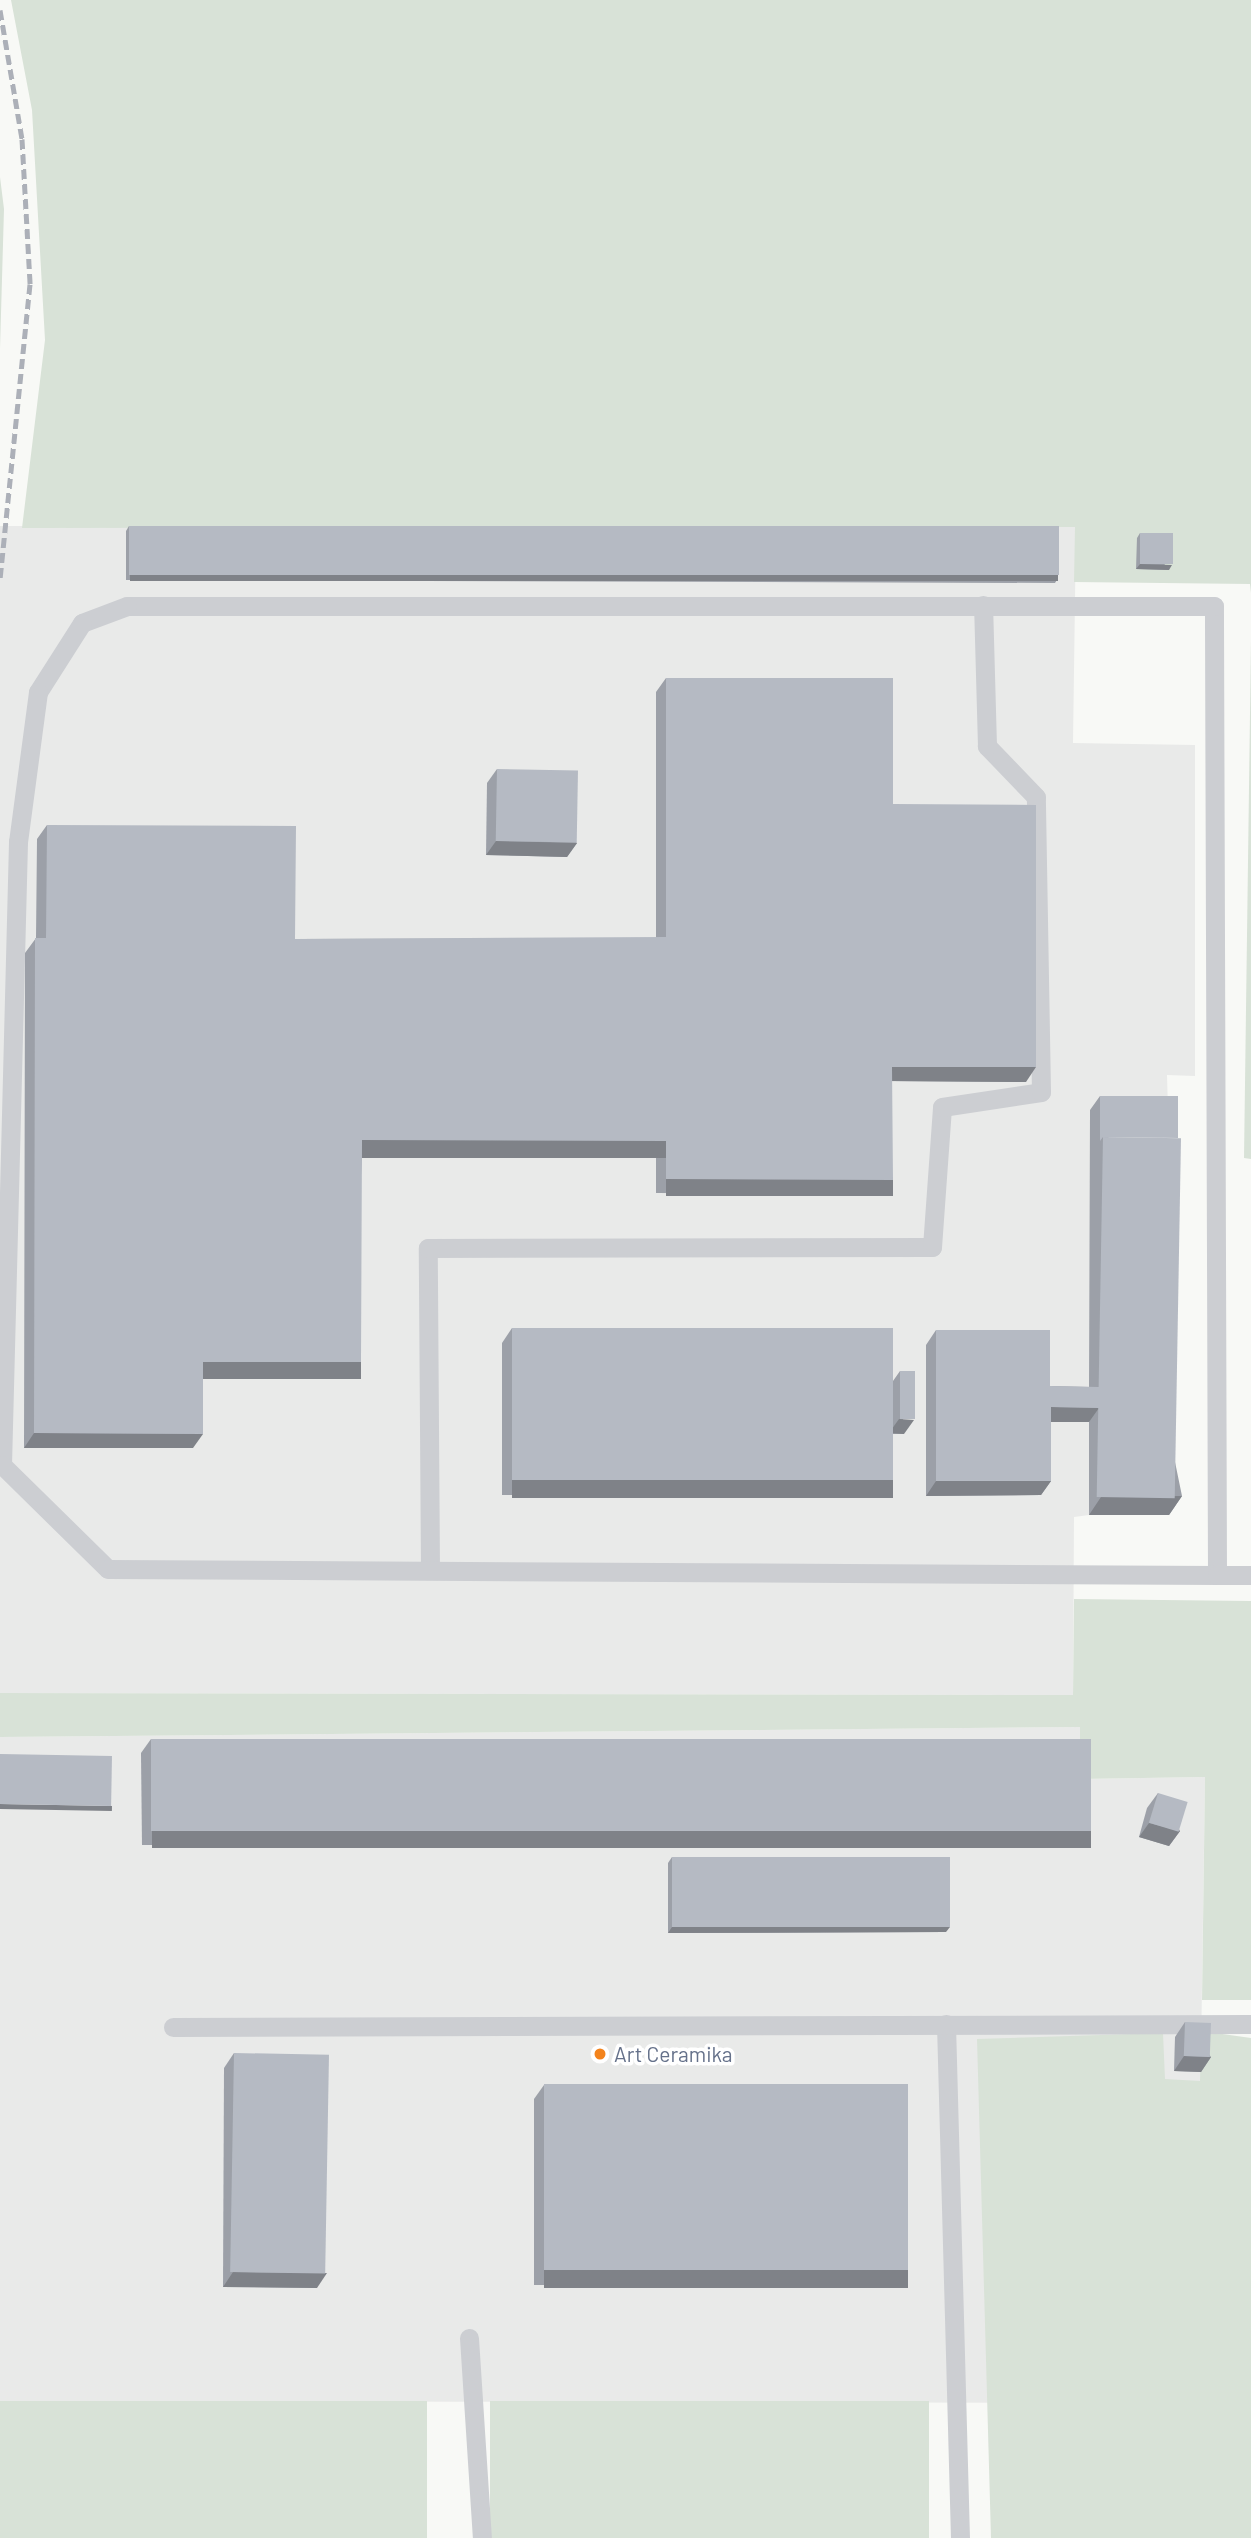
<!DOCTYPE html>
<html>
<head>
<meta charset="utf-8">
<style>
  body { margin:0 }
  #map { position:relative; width:1251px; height:2538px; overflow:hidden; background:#f8f9f6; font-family:Barlow,sans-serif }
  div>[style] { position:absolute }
  .built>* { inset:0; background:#e9eae9 }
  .green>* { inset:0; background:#d8e2d7; transform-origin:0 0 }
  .lane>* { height:19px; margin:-9.5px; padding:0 9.5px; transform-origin:9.5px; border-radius:9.5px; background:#ccced2 }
  .rail>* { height:5px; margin-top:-2.5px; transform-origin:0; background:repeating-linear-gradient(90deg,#acb0b8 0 10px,transparent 0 15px) }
  .wall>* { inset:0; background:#9ca0a8 }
  .shaded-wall>* { inset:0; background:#7f8288; transform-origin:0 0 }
  .building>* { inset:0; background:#b5bac3; transform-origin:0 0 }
  .dots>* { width:19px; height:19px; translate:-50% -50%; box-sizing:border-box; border:4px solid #fff; border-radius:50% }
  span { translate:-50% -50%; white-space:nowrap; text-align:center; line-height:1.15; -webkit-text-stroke:7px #fff; paint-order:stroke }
  .poi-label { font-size:21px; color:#65718a }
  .left { translate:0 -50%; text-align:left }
</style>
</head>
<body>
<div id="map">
  <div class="built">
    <i style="clip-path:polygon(0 526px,1076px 527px,1073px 743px,1195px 745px,1195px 1076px,1167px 1075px,1168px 1110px,1089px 1515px,1074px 1517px,1073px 1695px,0 1693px)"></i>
    <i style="clip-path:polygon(1080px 1727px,1081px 1779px,1205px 1777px,1196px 2403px,0 2401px,0 1737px)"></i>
  </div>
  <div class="green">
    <i style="clip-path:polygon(11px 0,1251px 0,1251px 593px,1250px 584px,1074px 582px,1075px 527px,22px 528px,45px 340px,32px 110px)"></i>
    <i style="clip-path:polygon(0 177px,4px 209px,0 349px)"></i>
    <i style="clip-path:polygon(1251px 640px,1251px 1159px,1244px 1158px)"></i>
    <i style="clip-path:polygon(1074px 1599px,1251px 1601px,1251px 2000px,1202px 2000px,1205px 1777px,1080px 1779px,1080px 1727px,0 1737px,0 1693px,1073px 1695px)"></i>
    <i style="clip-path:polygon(1201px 2031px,1251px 2038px,1251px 2538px,991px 2538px,977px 2039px,1163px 2033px,1165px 2079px,1200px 2081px)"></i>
    <i style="left:0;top:2401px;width:427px;height:137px"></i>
    <i style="left:490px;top:2401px;width:439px;height:137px"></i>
  </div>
  <div class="lane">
    <i style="left:430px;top:1570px;width:322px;rotate:-90.4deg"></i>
    <i style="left:428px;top:1248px;width:504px;rotate:-0.11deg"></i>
    <i style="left:932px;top:1247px;width:140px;rotate:-85.9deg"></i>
    <i style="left:942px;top:1107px;width:100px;rotate:-8.6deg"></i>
    <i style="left:1041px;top:1092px;width:295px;rotate:-91deg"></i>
    <i style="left:1036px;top:797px;width:71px;rotate:-133.9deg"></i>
    <i style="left:987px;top:746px;width:141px;rotate:-91.6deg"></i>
    <i style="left:1217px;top:1575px;width:969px;rotate:-90.18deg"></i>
    <i style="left:1214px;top:606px;width:1087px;rotate:180deg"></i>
    <i style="left:127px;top:606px;width:48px;rotate:159.3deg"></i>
    <i style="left:82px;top:623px;width:82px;rotate:122.5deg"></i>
    <i style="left:38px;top:692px;width:151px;rotate:97.6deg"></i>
    <i style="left:18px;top:842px;width:623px;rotate:91.47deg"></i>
    <i style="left:2px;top:1465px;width:148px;rotate:44.5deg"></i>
    <i style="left:108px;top:1569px;width:1109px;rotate:0.31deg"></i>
    <i style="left:1217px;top:1575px;width:34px"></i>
    <i style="left:946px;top:2024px;width:514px;rotate:88.44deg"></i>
    <i style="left:173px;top:2027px;width:1078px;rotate:-0.16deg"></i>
    <i style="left:469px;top:2338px;width:200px;rotate:86.3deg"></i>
  </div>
  <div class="rail">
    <i style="left:0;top:10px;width:131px;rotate:80.3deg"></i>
    <i style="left:22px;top:139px;width:145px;rotate:86.8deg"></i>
    <i style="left:30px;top:284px;width:297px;rotate:95.8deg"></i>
  </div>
  <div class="wall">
    <i style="clip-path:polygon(129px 526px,1058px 578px,1055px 583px,126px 580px,126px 531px)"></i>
    <i style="clip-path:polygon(1140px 533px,1169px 570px,1136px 569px,1137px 538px)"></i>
    <i style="clip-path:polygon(666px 678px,893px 804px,1026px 1082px,892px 1081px,883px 1194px,656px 1193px,656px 1155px,362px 1155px,351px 1376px,203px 1376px,193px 1448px,24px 1448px,25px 953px,36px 938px,37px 839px,47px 825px,295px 939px,656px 938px,656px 692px)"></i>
    <i style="clip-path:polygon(497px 769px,577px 843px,567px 857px,486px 855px,487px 783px)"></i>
    <i style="clip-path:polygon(1100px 1096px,1182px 1496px,1169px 1515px,1089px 1515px,1089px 1422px,1051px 1422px,1051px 1481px,1041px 1495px,926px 1496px,926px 1345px,936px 1330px,1050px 1386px,1089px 1387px,1090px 1110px)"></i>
    <i style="clip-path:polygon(512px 1328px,893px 1381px,900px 1371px,904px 1434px,893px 1434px,883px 1496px,502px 1495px,502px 1343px)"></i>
    <i style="clip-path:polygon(151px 1739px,1091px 1832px,1081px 1846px,142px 1845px,141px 1753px)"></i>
    <i style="clip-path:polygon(1158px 1793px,1180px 1831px,1169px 1846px,1139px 1837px,1147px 1808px)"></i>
    <i style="clip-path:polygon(672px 1857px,946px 1932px,668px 1933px,668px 1863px)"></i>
    <i style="clip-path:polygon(1185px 2022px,1211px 2057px,1201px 2072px,1174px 2071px,1175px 2037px)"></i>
    <i style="clip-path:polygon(234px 2053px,317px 2288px,223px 2287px,224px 2068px)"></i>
    <i style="clip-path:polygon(544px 2085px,898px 2284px,534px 2285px,534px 2099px)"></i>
  </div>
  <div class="shaded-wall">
    <i style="clip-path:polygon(1140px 564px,1172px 565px,1169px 570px,1136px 569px)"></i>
    <i style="left:130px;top:575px;width:928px;height:6px"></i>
    <i style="clip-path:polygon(496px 841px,577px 843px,567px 857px,486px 855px)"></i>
    <i style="clip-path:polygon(892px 1067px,1036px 1067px,1026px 1082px,882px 1081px)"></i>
    <i style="left:362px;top:1140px;width:304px;height:18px"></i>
    <i style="left:666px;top:1179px;width:227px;height:17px"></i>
    <i style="left:203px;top:1362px;width:158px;height:17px"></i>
    <i style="clip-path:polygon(1051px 1407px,1099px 1408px,1089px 1422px,1040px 1422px)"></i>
    <i style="clip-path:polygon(899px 1419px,914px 1420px,904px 1434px,889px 1433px)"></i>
    <i style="clip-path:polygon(34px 1433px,203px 1434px,193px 1448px,24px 1448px)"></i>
    <i style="left:512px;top:1480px;width:381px;height:18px"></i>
    <i style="clip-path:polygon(936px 1481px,1051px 1481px,1041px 1495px,926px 1496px)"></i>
    <i style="clip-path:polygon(1182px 1496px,1169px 1515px,1089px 1515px,1101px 1497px)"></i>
    <i style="left:0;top:1804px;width:112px;height:5px;rotate:1deg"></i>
    <i style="clip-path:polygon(1149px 1823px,1180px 1831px,1169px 1846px,1139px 1837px)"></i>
    <i style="left:152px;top:1831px;width:939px;height:17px"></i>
    <i style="clip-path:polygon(672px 1927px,950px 1927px,946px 1932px,668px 1933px)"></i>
    <i style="clip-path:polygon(1184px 2056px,1211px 2057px,1201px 2072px,1174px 2071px)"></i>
    <i style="left:544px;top:2270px;width:364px;height:18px"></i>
    <i style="clip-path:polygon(233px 2272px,327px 2273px,317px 2288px,223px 2287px)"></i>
  </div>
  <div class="building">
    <i style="left:129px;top:526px;width:930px;height:49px"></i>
    <i style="left:1140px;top:533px;width:33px;height:31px"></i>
    <i style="clip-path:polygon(666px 678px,893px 678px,893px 804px,1036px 805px,1036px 1067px,892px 1067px,893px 1180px,666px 1179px,666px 1141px,362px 1140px,361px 1362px,203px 1362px,203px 1434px,34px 1433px,35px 938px,46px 938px,47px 825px,296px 826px,295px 939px,666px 937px)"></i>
    <i style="left:497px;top:769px;width:81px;height:72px;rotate:1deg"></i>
    <i style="clip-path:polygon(1100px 1096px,1178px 1096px,1178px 1138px,1103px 1137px,1100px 1141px)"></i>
    <i style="left:1103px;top:1137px;width:78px;height:360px;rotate:1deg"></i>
    <i style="left:512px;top:1328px;width:381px;height:152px"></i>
    <i style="clip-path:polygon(936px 1330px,1050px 1330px,1050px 1386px,1099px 1387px,1099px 1408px,1051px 1407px,1051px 1481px,936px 1481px)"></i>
    <i style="left:900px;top:1371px;width:15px;height:48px"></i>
    <i style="left:151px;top:1739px;width:940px;height:92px"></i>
    <i style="left:0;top:1754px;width:112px;height:50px;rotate:1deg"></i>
    <i style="left:1158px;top:1793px;width:31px;height:31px;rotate:17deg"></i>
    <i style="left:672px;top:1857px;width:278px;height:70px"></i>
    <i style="left:1185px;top:2022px;width:26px;height:34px;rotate:2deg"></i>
    <i style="left:234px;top:2053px;width:95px;height:219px;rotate:1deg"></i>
    <i style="left:908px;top:2084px;width:186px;height:364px;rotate:90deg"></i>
  </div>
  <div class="dots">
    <i style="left:600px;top:2054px;background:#f3831c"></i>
  </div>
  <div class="poi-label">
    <span class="left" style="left:614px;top:2054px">Art Ceramika</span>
  </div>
</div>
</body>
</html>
